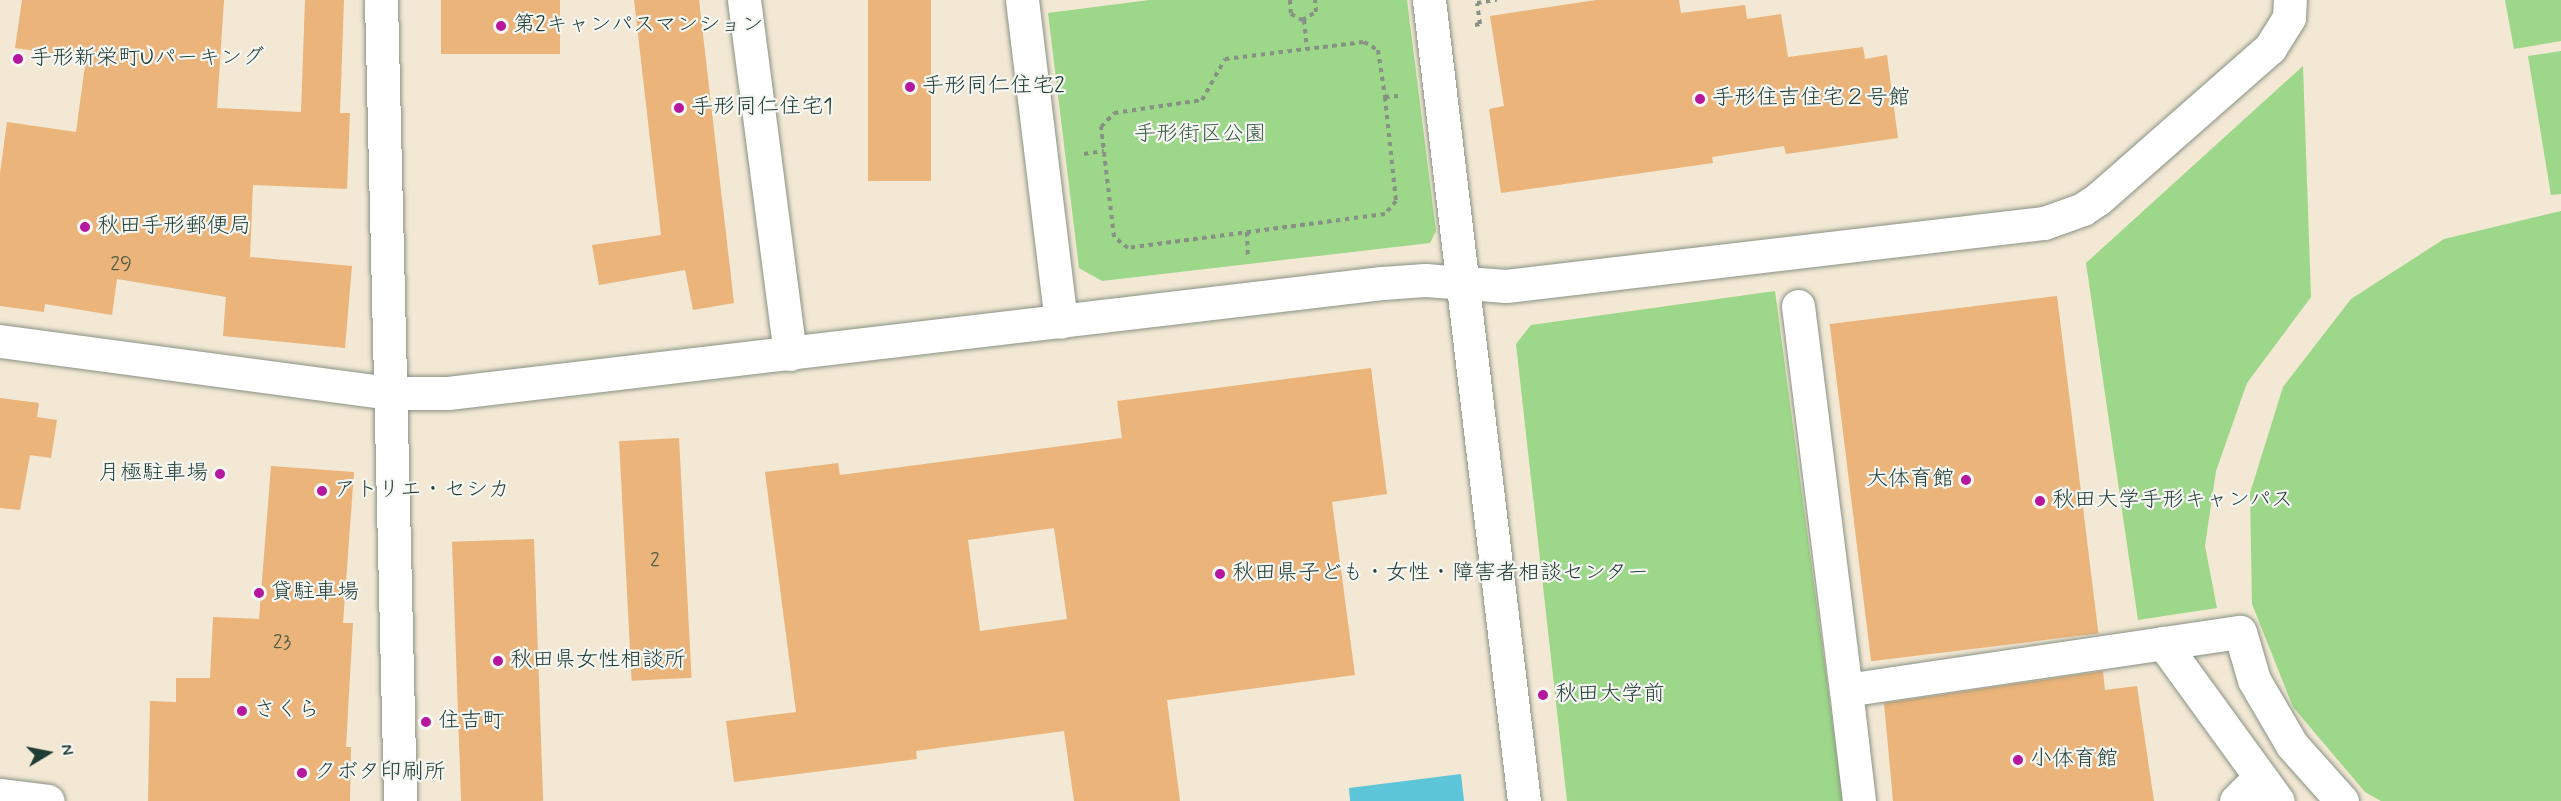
<!DOCTYPE html>
<html>
<head>
<meta charset="utf-8">
<style>
  body { margin:0 }
  #map { position:relative; width:2561px; height:801px; overflow:hidden; background:#f2e8d4; font-family:Mynerve,"Klee One",sans-serif }
  div>[style] { position:absolute }
  .green>* { inset:0; background:#9dd789 }
  .water>* { inset:0; background:#5cc5d7 }
  .building>* { inset:0; background:#eab47a; transform-origin:0 0 }
  .path>* { height:4px; margin-top:-2px; transform-origin:0; background:repeating-linear-gradient(90deg,#889284 0 4.5px,transparent 0 9px) }
  .roads { filter:drop-shadow(0 0 2px #889284) drop-shadow(0 0 2px #889284) }
  .minor>* { height:33px; margin:-16.5px; padding:0 16.5px; transform-origin:16.5px; border-radius:16.5px; background:#fff }
  .dots>* { width:16px; height:16px; translate:-50% -50%; box-sizing:border-box; border:3px solid #f6f6f2; border-radius:50% }
  span { translate:-50% -50%; white-space:nowrap; text-align:center; line-height:1.15; -webkit-text-stroke:4.5px #f6f6f2; paint-order:stroke }
  .number-label { font-size:20px; color:#525b46 }
  .number-label span { -webkit-text-stroke-width:0 }
  .poi-label { font-size:22px; color:#1f3d34 }
  .left { translate:0 -50%; text-align:left }
  .right { translate:-100% -50%; text-align:right }
  .park-label { font-size:22px; color:#385c45 }
  .north { position:absolute; left:18px; top:723px; width:60px; height:60px; -webkit-text-stroke:4px #f6f6f2; paint-order:stroke; rotate:80deg; font-size:16px; font-weight:700; line-height:24px; text-align:center; color:#1f3d34 }
  .north::after { content:''; display:block; margin:auto; width:21px; height:27px; background:#1f3d34; clip-path:polygon(50% 0,100% 100%,50% 72%,0 100%) }
</style>
</head>
<body>
<div id="map">
  <div class="green">
    <i style="clip-path:polygon(1149px 0,1407px 0,1436px 231px,1430px 243px,1102px 281px,1079px 268px,1048px 13px)"></i>
    <i style="clip-path:polygon(2505px 0,2561px 0,2561px 41px,2514px 49px)"></i>
    <i style="clip-path:polygon(2561px 51px,2561px 194px,2551px 195px,2528px 56px)"></i>
    <i style="clip-path:polygon(2303px 66px,2311px 297px,2247px 383px,2216px 471px,2205px 546px,2217px 608px,2138px 620px,2086px 263px)"></i>
    <i style="clip-path:polygon(2561px 211px,2561px 801px,2381px 801px,2365px 792px,2293px 707px,2252px 604px,2250px 493px,2283px 387px,2351px 299px,2444px 239px)"></i>
    <i style="clip-path:polygon(1775px 291px,1843px 801px,1567px 801px,1516px 344px,1531px 325px)"></i>
  </div>
  <div class="water">
    <i style="clip-path:polygon(1461px 774px,1464px 801px,1350px 801px,1349px 788px)"></i>
  </div>
  <div class="building">
    <i style="clip-path:polygon(22px 0,224px 0,217px 108px,301px 112px,305px 0,344px 0,340px 113px,350px 113px,347px 189px,253px 185px,250px 257px,352px 266px,345px 348px,223px 336px,226px 297px,117px 279px,112px 315px,45px 304px,44px 312px,0 306px,0 173px,7px 122px,76px 132px,86px 58px,15px 48px)"></i>
    <i style="left:441px;top:0;width:119px;height:54px"></i>
    <i style="clip-path:polygon(634px 0,699px 0,734px 303px,693px 310px,685px 270px,599px 285px,592px 245px,661px 235px)"></i>
    <i style="left:868px;top:0;width:63px;height:181px"></i>
    <i style="clip-path:polygon(1596px 0,1679px 0,1681px 13px,1745px 5px,1747px 19px,1781px 14px,1788px 57px,1863px 47px,1865px 59px,1887px 55px,1898px 138px,1786px 154px,1784px 146px,1712px 157px,1713px 163px,1501px 193px,1489px 109px,1504px 106px,1490px 16px)"></i>
    <i style="left:2057px;top:296px;width:340px;height:229px;rotate:83deg"></i>
    <i style="clip-path:polygon(evenodd,1371px 368px,1387px 494px,1332px 502px,1355px 675px,1167px 700px,1180px 801px,1074px 801px,1064px 731px,916px 751px,917px 759px,734px 782px,726px 721px,796px 712px,765px 472px,838px 463px,840px 475px,1122px 438px,1117px 401px,1371px 368px,1054px 528px,1067px 619px,980px 631px,968px 540px,1054px 528px)"></i>
    <i style="clip-path:polygon(0 398px,39px 403px,37px 417px,57px 420px,51px 458px,30px 455px,20px 510px,0 508px)"></i>
    <i style="left:679px;top:438px;width:240px;height:60px;rotate:87deg"></i>
    <i style="clip-path:polygon(271px 466px,354px 472px,343px 623px,353px 623px,346px 747px,351px 747px,350px 801px,148px 801px,150px 701px,176px 702px,176px 678px,210px 678px,213px 617px,259px 619px)"></i>
    <i style="left:534px;top:539px;width:262px;height:82px;rotate:88deg"></i>
    <i style="clip-path:polygon(2103px 671px,2105px 690px,2137px 686px,2154px 801px,1893px 801px,1884px 703px)"></i>
  </div>
  <div class="path">
    <i style="left:1290px;top:0;width:14px;rotate:86deg"></i>
    <i style="left:1291px;top:14px;width:13px;rotate:29deg"></i>
    <i style="left:1302px;top:20px;width:16px;rotate:-30deg"></i>
    <i style="left:1316px;top:12px;width:12px;rotate:-95deg"></i>
    <i style="left:1304px;top:20px;width:28px;rotate:84deg"></i>
    <i style="left:1475px;top:25px;width:5px;rotate:-11deg"></i>
    <i style="left:1480px;top:24px;width:21px;rotate:-98deg"></i>
    <i style="left:1477px;top:3px;width:20px;rotate:-9deg"></i>
    <i style="left:1385px;top:97px;width:105px;rotate:84deg"></i>
    <i style="left:1396px;top:201px;width:17px;rotate:130deg"></i>
    <i style="left:1385px;top:214px;width:259px;rotate:172.5deg"></i>
    <i style="left:1128px;top:248px;width:18px;rotate:-142deg"></i>
    <i style="left:1114px;top:237px;width:111px;rotate:-96.7deg"></i>
    <i style="left:1101px;top:127px;width:19px;rotate:-47deg"></i>
    <i style="left:1114px;top:113px;width:89px;rotate:-8.4deg"></i>
    <i style="left:1202px;top:100px;width:47px;rotate:-60.7deg"></i>
    <i style="left:1225px;top:59px;width:140px;rotate:-7deg"></i>
    <i style="left:1364px;top:42px;width:16px;rotate:30deg"></i>
    <i style="left:1378px;top:50px;width:48px;rotate:81.5deg"></i>
    <i style="left:1385px;top:97px;width:13px;rotate:-4deg"></i>
    <i style="left:1084px;top:154px;width:20px;rotate:-9deg"></i>
    <i style="left:1247px;top:232px;width:24px;rotate:88deg"></i>
  </div>
  <div class="roads">
    <div class="minor">
      <i style="left:381px;top:0;width:801px;rotate:88.64deg"></i>
      <i style="left:744px;top:0;width:357px;rotate:82.6deg"></i>
      <i style="left:1022px;top:0;width:324px;rotate:83.1deg"></i>
      <i style="left:1429px;top:0;width:807px;rotate:83.24deg"></i>
      <i style="left:1798px;top:306px;width:387px;rotate:82.9deg"></i>
      <i style="left:0;top:341px;width:395px;rotate:7.6deg"></i>
      <i style="left:392px;top:393px;width:56px"></i>
      <i style="left:448px;top:393px;width:940px;rotate:-6.72deg"></i>
      <i style="left:1382px;top:283px;width:43px;rotate:-4deg"></i>
      <i style="left:1425px;top:280px;width:81px;rotate:4.2deg"></i>
      <i style="left:1506px;top:286px;width:542px;rotate:-6.68deg"></i>
      <i style="left:2044px;top:223px;width:41px;rotate:-19.7deg"></i>
      <i style="left:2083px;top:209px;width:18px;rotate:-34deg"></i>
      <i style="left:2098px;top:199px;width:229px;rotate:-41.3deg"></i>
      <i style="left:2270px;top:48px;width:36px;rotate:-58deg"></i>
      <i style="left:2289px;top:17px;width:17px;rotate:-87deg"></i>
      <i style="left:2163px;top:643px;width:195px;rotate:54deg"></i>
      <i style="left:0;top:795px;width:48px;rotate:7.1deg"></i>
      <i style="left:1859px;top:801px;width:112px;rotate:-96.7deg"></i>
      <i style="left:1846px;top:690px;width:398px;rotate:-8.4deg"></i>
      <i style="left:2240px;top:632px;width:50px;rotate:73.7deg"></i>
      <i style="left:2254px;top:680px;width:75px;rotate:59.7deg"></i>
      <i style="left:2292px;top:745px;width:75px;rotate:48.2deg"></i>
      <i style="left:2236px;top:801px;width:34px;rotate:-45deg"></i>
    </div>
  </div>
  <div class="dots">
    <i style="left:501px;top:26px;background:#b5179e"></i>
    <i style="left:18px;top:59px;background:#b5179e"></i>
    <i style="left:910px;top:87px;background:#b5179e"></i>
    <i style="left:1700px;top:99px;background:#b5179e"></i>
    <i style="left:679px;top:108px;background:#b5179e"></i>
    <i style="left:85px;top:227px;background:#b5179e"></i>
    <i style="left:220px;top:474px;background:#b5179e"></i>
    <i style="left:1966px;top:480px;background:#b5179e"></i>
    <i style="left:322px;top:491px;background:#b5179e"></i>
    <i style="left:2040px;top:501px;background:#b5179e"></i>
    <i style="left:1220px;top:574px;background:#b5179e"></i>
    <i style="left:259px;top:593px;background:#b5179e"></i>
    <i style="left:498px;top:661px;background:#b5179e"></i>
    <i style="left:1543px;top:695px;background:#b5179e"></i>
    <i style="left:242px;top:711px;background:#b5179e"></i>
    <i style="left:426px;top:722px;background:#b5179e"></i>
    <i style="left:2018px;top:760px;background:#b5179e"></i>
    <i style="left:302px;top:773px;background:#b5179e"></i>
  </div>
  <div class="number-label">
    <span style="left:121px;top:264px">29</span>
    <span style="left:655px;top:560px">2</span>
    <span style="left:282px;top:642px">23</span>
  </div>
  <div class="poi-label">
    <span class="left" style="left:513px;top:26px">第2キャンパスマンション</span>
    <span class="left" style="left:30px;top:59px">手形新栄町Uパーキング</span>
    <span class="left" style="left:922px;top:87px">手形同仁住宅2</span>
    <span class="left" style="left:1712px;top:99px">手形住吉住宅２号館</span>
    <span class="left" style="left:691px;top:108px">手形同仁住宅1</span>
    <span class="left" style="left:97px;top:227px">秋田手形郵便局</span>
    <span class="right" style="left:208px;top:474px">月極駐車場</span>
    <span class="right" style="left:1954px;top:480px">大体育館</span>
    <span class="left" style="left:334px;top:491px">アトリエ・セシカ</span>
    <span class="left" style="left:2052px;top:501px">秋田大学手形キャンパス</span>
    <span class="left" style="left:1232px;top:574px">秋田県子ども・女性・障害者相談センター</span>
    <span class="left" style="left:271px;top:593px">貸駐車場</span>
    <span class="left" style="left:510px;top:661px">秋田県女性相談所</span>
    <span class="left" style="left:1555px;top:695px">秋田大学前</span>
    <span class="left" style="left:254px;top:711px">さくら</span>
    <span class="left" style="left:438px;top:722px">住吉町</span>
    <span class="left" style="left:2030px;top:760px">小体育館</span>
    <span class="left" style="left:314px;top:773px">クボタ印刷所</span>
  </div>
  <div class="park-label">
    <span style="left:1200px;top:135px">手形街区公園</span>
  </div>
  <div class="north">N</div>
</div>
</body>
</html>
